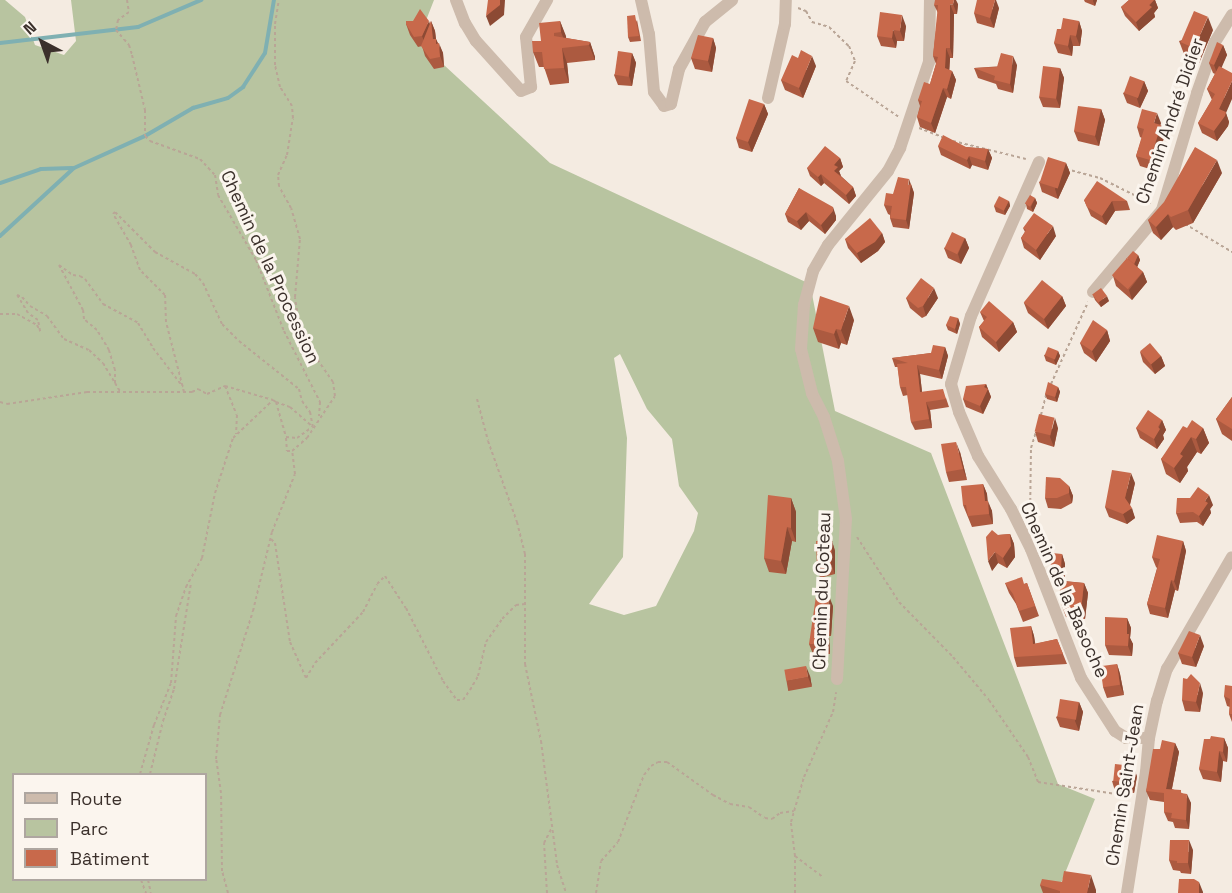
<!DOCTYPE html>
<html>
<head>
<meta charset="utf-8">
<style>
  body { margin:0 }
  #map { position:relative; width:1232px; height:893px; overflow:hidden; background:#f4ebe1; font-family:"Space Grotesk",sans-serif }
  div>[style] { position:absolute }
  .green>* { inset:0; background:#b8c4a0 }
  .stream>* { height:4px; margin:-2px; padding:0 2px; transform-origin:2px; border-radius:2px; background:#7fb0b2 }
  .path>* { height:2px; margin-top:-1px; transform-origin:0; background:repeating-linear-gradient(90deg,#b9a596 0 3px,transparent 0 6px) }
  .minor>* { height:12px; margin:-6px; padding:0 6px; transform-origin:6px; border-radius:6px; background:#cdbbac }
  .wall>* { inset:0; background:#ac5a40; transform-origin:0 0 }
  .shaded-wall>* { inset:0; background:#8c4a34 }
  .building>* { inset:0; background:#c8694b; transform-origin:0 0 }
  span { translate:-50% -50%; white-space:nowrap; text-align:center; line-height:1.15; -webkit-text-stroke:6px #fbf5ee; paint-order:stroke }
  .street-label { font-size:18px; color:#3b302b }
  .legend { position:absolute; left:12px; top:773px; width:195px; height:108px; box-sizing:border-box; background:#fbf5ee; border:2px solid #aea6a0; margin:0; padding:8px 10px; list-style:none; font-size:18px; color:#3b302b }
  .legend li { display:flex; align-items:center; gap:12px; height:30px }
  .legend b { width:30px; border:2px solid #aea6a0 }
  .north { position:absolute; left:12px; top:12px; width:60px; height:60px; -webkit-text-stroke:4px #fbf5ee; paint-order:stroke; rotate:319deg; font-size:16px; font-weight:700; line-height:24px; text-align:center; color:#3b302b }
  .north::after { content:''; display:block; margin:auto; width:21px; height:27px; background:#3b302b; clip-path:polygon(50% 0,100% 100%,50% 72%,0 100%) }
</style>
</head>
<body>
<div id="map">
  <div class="green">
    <i style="clip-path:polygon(evenodd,0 0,5px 0,25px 17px,35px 45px,64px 55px,76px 41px,71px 0,434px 0,418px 41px,550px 163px,810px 284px,835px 411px,931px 453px,1058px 784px,1095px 799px,1057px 893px,0 893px,0 0,620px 354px,647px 409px,672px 439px,679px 486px,698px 513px,694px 531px,656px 606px,624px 615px,589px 604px,623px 557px,627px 438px,614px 358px,620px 354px,0 0,14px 774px,206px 774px,206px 880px,14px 880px,14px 774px)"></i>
  </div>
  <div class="stream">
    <i style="left:0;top:43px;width:139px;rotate:-6.6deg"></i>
    <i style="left:138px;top:27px;width:69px;rotate:-23.2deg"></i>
    <i style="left:0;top:183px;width:43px;rotate:-18.9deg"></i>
    <i style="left:41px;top:169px;width:31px;rotate:-2deg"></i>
    <i style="left:0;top:236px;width:100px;rotate:-42.6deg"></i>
    <i style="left:74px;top:168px;width:78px;rotate:-24.3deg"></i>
    <i style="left:145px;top:136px;width:56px;rotate:-30.3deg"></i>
    <i style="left:193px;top:108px;width:36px;rotate:-16deg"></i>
    <i style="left:228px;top:98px;width:19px;rotate:-36deg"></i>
    <i style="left:243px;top:87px;width:40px;rotate:-57.1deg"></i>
    <i style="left:265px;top:53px;width:54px;rotate:-80.4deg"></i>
  </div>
  <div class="path">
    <i style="left:127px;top:0;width:12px;rotate:81deg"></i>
    <i style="left:129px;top:12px;width:14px;rotate:144deg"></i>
    <i style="left:118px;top:20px;width:10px;rotate:101deg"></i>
    <i style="left:116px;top:30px;width:20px;rotate:49deg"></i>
    <i style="left:129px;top:45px;width:10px;rotate:73deg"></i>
    <i style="left:132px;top:55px;width:57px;rotate:76.7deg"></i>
    <i style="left:145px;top:110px;width:26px;rotate:90deg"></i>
    <i style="left:145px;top:136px;width:7px;rotate:45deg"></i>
    <i style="left:150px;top:141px;width:53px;rotate:19.8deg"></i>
    <i style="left:200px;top:159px;width:22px;rotate:47deg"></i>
    <i style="left:215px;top:175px;width:20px;rotate:81deg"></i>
    <i style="left:218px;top:195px;width:75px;rotate:59.7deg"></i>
    <i style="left:256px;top:260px;width:76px;rotate:68.5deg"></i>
    <i style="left:284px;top:331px;width:80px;rotate:63.1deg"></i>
    <i style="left:320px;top:402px;width:14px;rotate:94deg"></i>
    <i style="left:798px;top:8px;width:9px;rotate:21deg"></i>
    <i style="left:806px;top:11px;width:13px;rotate:61deg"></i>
    <i style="left:812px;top:22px;width:18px;rotate:16deg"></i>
    <i style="left:829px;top:27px;width:28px;rotate:44deg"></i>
    <i style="left:849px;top:46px;width:16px;rotate:68deg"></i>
    <i style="left:855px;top:61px;width:22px;rotate:114deg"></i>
    <i style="left:846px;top:81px;width:64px;rotate:34.2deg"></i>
    <i style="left:919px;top:128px;width:25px;rotate:21deg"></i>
    <i style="left:953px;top:141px;width:75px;rotate:13.9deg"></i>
    <i style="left:1066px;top:169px;width:35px;rotate:15deg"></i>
    <i style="left:1100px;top:178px;width:58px;rotate:26.6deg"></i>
    <i style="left:1185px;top:224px;width:55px;rotate:30.8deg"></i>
    <i style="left:0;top:314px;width:17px"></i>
    <i style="left:17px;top:314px;width:23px;rotate:29deg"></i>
    <i style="left:37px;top:325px;width:7px;rotate:63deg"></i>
    <i style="left:40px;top:331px;width:11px;rotate:-100deg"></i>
    <i style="left:38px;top:320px;width:12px;rotate:-145deg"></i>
    <i style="left:28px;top:313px;width:21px;rotate:-121deg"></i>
    <i style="left:17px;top:295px;width:5px;rotate:22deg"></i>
    <i style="left:22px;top:297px;width:12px;rotate:48deg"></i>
    <i style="left:30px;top:306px;width:20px;rotate:30deg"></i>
    <i style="left:47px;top:316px;width:29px;rotate:54deg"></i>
    <i style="left:64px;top:339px;width:27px;rotate:24deg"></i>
    <i style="left:89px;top:350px;width:19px;rotate:43deg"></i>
    <i style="left:103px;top:363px;width:23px;rotate:59deg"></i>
    <i style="left:115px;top:383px;width:13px;rotate:-90deg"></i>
    <i style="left:115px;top:370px;width:21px;rotate:-107deg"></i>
    <i style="left:109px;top:350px;width:23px;rotate:-121deg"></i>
    <i style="left:97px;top:330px;width:17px;rotate:-140deg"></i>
    <i style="left:84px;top:319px;width:9px;rotate:-96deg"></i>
    <i style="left:83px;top:310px;width:51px;rotate:-118.1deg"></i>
    <i style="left:59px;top:265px;width:17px;rotate:36deg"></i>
    <i style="left:73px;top:275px;width:7px;rotate:8deg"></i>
    <i style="left:80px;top:276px;width:6px;rotate:31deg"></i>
    <i style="left:85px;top:279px;width:31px;rotate:54deg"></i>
    <i style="left:103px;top:304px;width:40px;rotate:28deg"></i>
    <i style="left:138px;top:323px;width:29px;rotate:59deg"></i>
    <i style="left:153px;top:348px;width:49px;rotate:52.4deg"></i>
    <i style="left:115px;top:383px;width:12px;rotate:59deg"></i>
    <i style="left:1051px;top:384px;width:90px;rotate:-65.7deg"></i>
    <i style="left:225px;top:386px;width:31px;rotate:68deg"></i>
    <i style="left:237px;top:415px;width:19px;rotate:93deg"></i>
    <i style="left:184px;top:392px;width:72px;rotate:-104.4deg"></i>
    <i style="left:166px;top:322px;width:27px;rotate:-92deg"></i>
    <i style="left:165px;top:295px;width:35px;rotate:-135deg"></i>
    <i style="left:140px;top:270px;width:27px;rotate:-110deg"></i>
    <i style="left:131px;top:245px;width:36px;rotate:-120deg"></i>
    <i style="left:113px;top:214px;width:3px;rotate:-45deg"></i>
    <i style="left:115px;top:212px;width:57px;rotate:45deg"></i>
    <i style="left:155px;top:252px;width:46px;rotate:28.8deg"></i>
    <i style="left:195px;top:274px;width:12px;rotate:48deg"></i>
    <i style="left:203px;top:283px;width:45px;rotate:65.1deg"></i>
    <i style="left:222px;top:324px;width:24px;rotate:45deg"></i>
    <i style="left:239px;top:341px;width:77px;rotate:38.7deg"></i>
    <i style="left:299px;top:389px;width:12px;rotate:76deg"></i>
    <i style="left:302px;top:401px;width:14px;rotate:54deg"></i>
    <i style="left:310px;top:412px;width:15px;rotate:79deg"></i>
    <i style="left:477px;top:399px;width:43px;rotate:75.3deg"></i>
    <i style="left:488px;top:441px;width:86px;rotate:70.3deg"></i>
    <i style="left:517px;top:522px;width:33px;rotate:76deg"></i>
    <i style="left:525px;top:554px;width:110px;rotate:90deg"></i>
    <i style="left:525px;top:664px;width:79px;rotate:78.3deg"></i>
    <i style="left:541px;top:741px;width:125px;rotate:82.6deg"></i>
    <i style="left:557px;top:865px;width:29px;rotate:72deg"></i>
    <i style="left:0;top:402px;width:7px;rotate:16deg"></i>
    <i style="left:7px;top:404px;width:81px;rotate:-8.5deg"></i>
    <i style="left:87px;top:392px;width:105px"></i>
    <i style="left:192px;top:392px;width:7px;rotate:-27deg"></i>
    <i style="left:198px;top:389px;width:10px;rotate:29deg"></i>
    <i style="left:207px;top:394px;width:20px;rotate:-24deg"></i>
    <i style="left:225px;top:386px;width:50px;rotate:16.3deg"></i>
    <i style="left:276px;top:402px;width:15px;rotate:20deg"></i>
    <i style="left:290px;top:407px;width:30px;rotate:41deg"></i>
    <i style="left:1041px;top:415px;width:21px;rotate:-76deg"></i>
    <i style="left:286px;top:438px;width:13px;rotate:86deg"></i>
    <i style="left:287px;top:451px;width:5px"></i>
    <i style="left:1030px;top:519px;width:71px;rotate:-89.2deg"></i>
    <i style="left:1031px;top:448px;width:17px;rotate:-73deg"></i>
    <i style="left:857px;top:537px;width:77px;rotate:57.1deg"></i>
    <i style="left:899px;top:602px;width:77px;rotate:45.5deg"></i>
    <i style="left:953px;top:657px;width:56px;rotate:50.1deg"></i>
    <i style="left:989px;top:700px;width:69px;rotate:55.6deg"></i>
    <i style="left:1028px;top:757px;width:27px;rotate:68deg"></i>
    <i style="left:1038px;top:782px;width:92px;rotate:8.7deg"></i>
    <i style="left:271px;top:539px;width:6px;rotate:45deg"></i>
    <i style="left:275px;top:543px;width:100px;rotate:81.4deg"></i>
    <i style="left:290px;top:642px;width:39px;rotate:66deg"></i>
    <i style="left:306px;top:678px;width:17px;rotate:-59deg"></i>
    <i style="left:315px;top:663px;width:70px;rotate:-46.7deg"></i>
    <i style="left:363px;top:612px;width:31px;rotate:-63deg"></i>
    <i style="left:377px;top:584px;width:11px;rotate:-45deg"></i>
    <i style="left:385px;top:576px;width:38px;rotate:57deg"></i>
    <i style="left:406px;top:608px;width:82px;rotate:63.1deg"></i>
    <i style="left:443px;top:681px;width:24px;rotate:54deg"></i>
    <i style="left:457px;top:700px;width:6px"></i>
    <i style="left:463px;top:700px;width:12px;rotate:-55deg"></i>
    <i style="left:470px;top:690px;width:16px;rotate:-60deg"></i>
    <i style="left:478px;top:676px;width:35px;rotate:-77deg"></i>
    <i style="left:486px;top:642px;width:28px;rotate:-55deg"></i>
    <i style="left:502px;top:619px;width:20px;rotate:-45deg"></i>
    <i style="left:516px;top:605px;width:9px;rotate:-6deg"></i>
    <i style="left:140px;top:774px;width:51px;rotate:-74.1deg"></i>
    <i style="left:154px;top:725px;width:45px;rotate:-68deg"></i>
    <i style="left:171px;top:683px;width:67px;rotate:-85.7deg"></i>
    <i style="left:176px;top:616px;width:31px;rotate:-71deg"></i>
    <i style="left:186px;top:587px;width:33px;rotate:-61deg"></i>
    <i style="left:202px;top:558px;width:66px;rotate:-78.7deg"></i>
    <i style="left:215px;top:493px;width:58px;rotate:-71.9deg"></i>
    <i style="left:233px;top:438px;width:55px;rotate:-43.5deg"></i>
    <i style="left:273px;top:400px;width:4px;rotate:34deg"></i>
    <i style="left:276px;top:402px;width:36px;rotate:74deg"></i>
    <i style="left:286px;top:437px;width:11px;rotate:5deg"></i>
    <i style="left:297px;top:438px;width:19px;rotate:-36deg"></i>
    <i style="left:150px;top:774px;width:55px;rotate:-76.2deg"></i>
    <i style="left:163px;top:721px;width:34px;rotate:-71deg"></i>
    <i style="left:174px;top:689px;width:107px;rotate:-80.9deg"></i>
    <i style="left:795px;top:856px;width:34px;rotate:37deg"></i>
    <i style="left:141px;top:880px;width:14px;rotate:69deg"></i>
    <i style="left:148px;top:880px;width:13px;rotate:77deg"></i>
    <i style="left:228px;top:893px;width:23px;rotate:-105deg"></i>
    <i style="left:222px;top:871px;width:78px;rotate:-90.7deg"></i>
    <i style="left:221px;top:793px;width:34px;rotate:-98deg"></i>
    <i style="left:216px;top:759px;width:44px;rotate:-84.8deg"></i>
    <i style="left:220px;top:715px;width:109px;rotate:-72.4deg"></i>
    <i style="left:253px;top:611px;width:81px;rotate:-76.5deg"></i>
    <i style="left:272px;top:532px;width:62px;rotate:-68.4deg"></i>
    <i style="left:295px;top:474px;width:23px;rotate:-97deg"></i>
    <i style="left:292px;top:451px;width:20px;rotate:-41deg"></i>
    <i style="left:307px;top:438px;width:50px;rotate:-56.3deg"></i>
    <i style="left:335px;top:396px;width:14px;rotate:-98deg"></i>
    <i style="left:333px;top:382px;width:47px;rotate:-124.7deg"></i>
    <i style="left:306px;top:343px;width:27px;rotate:-107deg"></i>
    <i style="left:298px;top:317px;width:20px;rotate:-99deg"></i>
    <i style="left:295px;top:297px;width:58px;rotate:-85.1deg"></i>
    <i style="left:300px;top:239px;width:32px;rotate:-106deg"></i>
    <i style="left:291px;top:208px;width:25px;rotate:-119deg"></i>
    <i style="left:279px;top:186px;width:11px;rotate:-95deg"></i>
    <i style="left:278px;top:175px;width:22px;rotate:-66deg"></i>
    <i style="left:287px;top:155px;width:37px;rotate:-81deg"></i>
    <i style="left:293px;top:118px;width:12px;rotate:-95deg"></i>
    <i style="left:292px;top:106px;width:22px;rotate:-122deg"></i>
    <i style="left:280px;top:87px;width:23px;rotate:-103deg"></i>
    <i style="left:275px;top:65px;width:41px;rotate:-90deg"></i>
    <i style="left:275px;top:24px;width:24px;rotate:-81deg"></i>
    <i style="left:547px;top:893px;width:50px;rotate:-93.4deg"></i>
    <i style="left:544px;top:843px;width:18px;rotate:-63deg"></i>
    <i style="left:596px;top:893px;width:32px;rotate:-81deg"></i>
    <i style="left:601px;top:861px;width:25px;rotate:-48deg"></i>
    <i style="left:618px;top:842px;width:72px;rotate:-68.8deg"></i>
    <i style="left:644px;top:775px;width:11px;rotate:-52deg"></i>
    <i style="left:651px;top:766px;width:8px;rotate:-30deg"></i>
    <i style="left:658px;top:762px;width:9px"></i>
    <i style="left:667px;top:762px;width:57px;rotate:35.7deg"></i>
    <i style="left:713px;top:795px;width:19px;rotate:28deg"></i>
    <i style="left:730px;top:804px;width:19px;rotate:9deg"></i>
    <i style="left:749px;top:807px;width:19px;rotate:35deg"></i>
    <i style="left:765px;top:818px;width:7px;rotate:8deg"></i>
    <i style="left:772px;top:819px;width:10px;rotate:-37deg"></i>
    <i style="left:780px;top:813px;width:14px;rotate:-8deg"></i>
    <i style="left:795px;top:893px;width:37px;rotate:-90deg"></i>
    <i style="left:795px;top:856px;width:34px;rotate:-97deg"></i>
    <i style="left:791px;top:822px;width:47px;rotate:-73.9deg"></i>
    <i style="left:804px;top:777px;width:71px;rotate:-66deg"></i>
    <i style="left:833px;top:712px;width:20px;rotate:-81deg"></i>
  </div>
  <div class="minor">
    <i style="left:456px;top:0;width:25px;rotate:69deg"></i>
    <i style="left:465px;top:23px;width:21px;rotate:59deg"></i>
    <i style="left:476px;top:41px;width:67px;rotate:48deg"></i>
    <i style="left:521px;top:91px;width:11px;rotate:-22deg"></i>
    <i style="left:531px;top:87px;width:50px;rotate:-95.7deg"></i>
    <i style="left:526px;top:37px;width:43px;rotate:-60.4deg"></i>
    <i style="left:641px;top:0;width:35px;rotate:77deg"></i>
    <i style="left:649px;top:34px;width:58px;rotate:85.1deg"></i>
    <i style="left:654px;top:92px;width:17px;rotate:54deg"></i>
    <i style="left:664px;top:106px;width:7px;rotate:-16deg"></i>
    <i style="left:671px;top:104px;width:36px;rotate:-77deg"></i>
    <i style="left:679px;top:69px;width:54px;rotate:-61deg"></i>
    <i style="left:705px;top:22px;width:35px;rotate:-39deg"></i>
    <i style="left:768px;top:98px;width:76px;rotate:-77.1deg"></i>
    <i style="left:785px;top:24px;width:24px;rotate:-88deg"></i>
    <i style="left:1039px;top:162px;width:168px;rotate:113.8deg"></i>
    <i style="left:971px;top:316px;width:71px;rotate:106.4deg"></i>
    <i style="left:951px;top:384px;width:29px;rotate:74deg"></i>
    <i style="left:959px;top:412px;width:48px;rotate:66.6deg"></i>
    <i style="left:978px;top:456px;width:62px;rotate:58.1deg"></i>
    <i style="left:1011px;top:509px;width:45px;rotate:63.4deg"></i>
    <i style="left:1031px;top:549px;width:138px;rotate:68.8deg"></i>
    <i style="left:1081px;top:678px;width:63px;rotate:57.3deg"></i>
    <i style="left:1115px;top:731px;width:13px;rotate:32deg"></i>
    <i style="left:1126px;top:738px;width:23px"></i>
    <i style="left:1093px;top:292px;width:107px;rotate:-49.9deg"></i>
    <i style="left:1162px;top:210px;width:122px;rotate:-73.3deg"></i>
    <i style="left:1197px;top:93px;width:54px;rotate:-70.6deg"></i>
    <i style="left:1215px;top:42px;width:32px;rotate:-58deg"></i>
    <i style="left:837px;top:679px;width:160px;rotate:-86.8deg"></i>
    <i style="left:846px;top:519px;width:59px;rotate:-97.9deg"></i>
    <i style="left:838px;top:461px;width:46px;rotate:-107.7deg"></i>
    <i style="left:824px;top:417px;width:27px;rotate:-117deg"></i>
    <i style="left:812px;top:393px;width:45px;rotate:-104deg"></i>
    <i style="left:801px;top:349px;width:44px;rotate:-86.1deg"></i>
    <i style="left:804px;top:305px;width:35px;rotate:-75deg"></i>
    <i style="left:813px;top:271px;width:30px;rotate:-60deg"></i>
    <i style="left:828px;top:245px;width:95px;rotate:-51deg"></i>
    <i style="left:888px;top:171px;width:26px;rotate:-62deg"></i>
    <i style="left:900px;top:148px;width:91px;rotate:-71.4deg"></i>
    <i style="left:929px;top:62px;width:62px;rotate:-89.1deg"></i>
    <i style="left:1127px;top:893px;width:122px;rotate:-81.1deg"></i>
    <i style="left:1146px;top:772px;width:34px;rotate:-85deg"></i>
    <i style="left:1149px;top:738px;width:38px;rotate:-78deg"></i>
    <i style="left:1157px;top:701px;width:34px;rotate:-73deg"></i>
    <i style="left:1167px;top:669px;width:129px;rotate:-59.9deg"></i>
  </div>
  <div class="wall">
    <i style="clip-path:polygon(1084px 0,1097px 0,1095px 6px,1085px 2px)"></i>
    <i style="clip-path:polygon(1129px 0,1155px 0,1158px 8px,1154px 13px,1155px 17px,1139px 31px,1125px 16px,1121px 7px)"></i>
    <i style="clip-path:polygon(958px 4px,957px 14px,954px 14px,953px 58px,950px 58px,949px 70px,952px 71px,956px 80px,951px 99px,947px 97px,935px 133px,920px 127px,917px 117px,920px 106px,918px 100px,930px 84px,936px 64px,933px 56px,938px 13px,934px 5px)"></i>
    <i style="clip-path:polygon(999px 8px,994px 28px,977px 23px,974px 13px)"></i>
    <i style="clip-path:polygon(637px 20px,641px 41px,630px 42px,628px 37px)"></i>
    <i style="clip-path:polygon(431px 21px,435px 31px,436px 39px,443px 53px,444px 67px,434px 69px,425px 56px,422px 46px,418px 47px,410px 35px,406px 24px,430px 24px)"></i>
    <i style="clip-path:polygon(560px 21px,566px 38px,590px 42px,595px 57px,595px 60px,567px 63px,569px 83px,550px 85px,544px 67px,539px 67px,533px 52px)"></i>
    <i style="clip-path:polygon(1079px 21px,1082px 31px,1080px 46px,1073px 46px,1072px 56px,1058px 53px,1054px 43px,1061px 29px)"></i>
    <i style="clip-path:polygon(906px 26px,904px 41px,897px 41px,896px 48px,881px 46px,877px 36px)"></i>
    <i style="clip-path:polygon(1213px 30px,1199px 63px,1184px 54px,1179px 41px)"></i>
    <i style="clip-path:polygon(713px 38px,716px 48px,712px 72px,695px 69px,691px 58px)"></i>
    <i style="clip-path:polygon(1223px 45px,1227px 55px,1221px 67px,1226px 113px,1229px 122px,1228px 126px,1217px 141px,1202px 133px,1198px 123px,1212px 100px,1207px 89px,1215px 74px,1213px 73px,1209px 63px)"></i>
    <i style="clip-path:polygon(632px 53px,636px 63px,632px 86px,618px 85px,614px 75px)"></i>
    <i style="clip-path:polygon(1017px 65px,1013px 93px,998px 89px,996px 84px,978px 78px,974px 68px)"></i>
    <i style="clip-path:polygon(816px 66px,803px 98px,785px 90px,781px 80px)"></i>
    <i style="clip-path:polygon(1060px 68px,1064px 78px,1060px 108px,1043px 107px,1039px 97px)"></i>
    <i style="clip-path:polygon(1144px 81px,1148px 91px,1140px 108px,1127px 103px,1123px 93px)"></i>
    <i style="clip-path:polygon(764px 104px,768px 114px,752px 152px,739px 148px,736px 138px)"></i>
    <i style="clip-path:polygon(1101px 109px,1105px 120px,1099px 146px,1078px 141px,1074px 131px)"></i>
    <i style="clip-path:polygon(1161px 123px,1160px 125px,1165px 135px,1153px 170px,1140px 166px,1136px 156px,1142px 138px,1140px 137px,1137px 127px)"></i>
    <i style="clip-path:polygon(938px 146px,966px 147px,988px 149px,992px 158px,988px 170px,972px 165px,970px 169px,941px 155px)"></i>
    <i style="clip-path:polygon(840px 158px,843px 167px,839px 171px,841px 176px,853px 187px,856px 196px,849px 204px,824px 183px,821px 186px,810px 176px,807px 168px)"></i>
    <i style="clip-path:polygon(1066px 163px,1070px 173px,1058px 199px,1042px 192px,1039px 182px)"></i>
    <i style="clip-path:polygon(1222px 173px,1193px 223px,1176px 230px,1173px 227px,1161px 240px,1153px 233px,1148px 220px)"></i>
    <i style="clip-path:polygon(911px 184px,914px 193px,909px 229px,893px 227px,890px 218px,890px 215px,888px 214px,884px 205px,893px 194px)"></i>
    <i style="clip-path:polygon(799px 188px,836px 216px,836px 220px,825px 234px,809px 221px,801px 230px,788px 222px,785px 214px)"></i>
    <i style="clip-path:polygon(1035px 198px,1037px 203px,1033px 212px,1027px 209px,1026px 204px)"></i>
    <i style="clip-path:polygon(1084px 200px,1127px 201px,1130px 210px,1115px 211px,1106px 225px,1091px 216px)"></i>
    <i style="clip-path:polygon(1009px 201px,1010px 206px,1005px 215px,996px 212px,994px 206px)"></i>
    <i style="clip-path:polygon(1023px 228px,1056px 236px,1040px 260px,1024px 248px,1021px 238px,1025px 232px)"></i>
    <i style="clip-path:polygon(882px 233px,885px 242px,878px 251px,861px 263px,848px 248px,845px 239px)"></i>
    <i style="clip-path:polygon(965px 238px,969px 248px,961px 264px,948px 258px,944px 248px)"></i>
    <i style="clip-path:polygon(1138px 255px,1140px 260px,1137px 267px,1143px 272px,1147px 282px,1132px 300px,1116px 286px,1113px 276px,1126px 260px)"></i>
    <i style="clip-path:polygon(1093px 295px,1109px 301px,1101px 307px,1095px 300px)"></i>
    <i style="clip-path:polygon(1062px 296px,1066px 306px,1048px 329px,1028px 313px,1024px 303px)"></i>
    <i style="clip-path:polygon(906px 298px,938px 298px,926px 316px,922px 318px,910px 308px)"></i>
    <i style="clip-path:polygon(980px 312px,1013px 322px,1017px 332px,999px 352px,982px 337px,979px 327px,984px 321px)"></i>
    <i style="clip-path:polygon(958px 318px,960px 324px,957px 334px,948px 330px,946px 325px)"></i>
    <i style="clip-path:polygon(854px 320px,847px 345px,841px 343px,839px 349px,818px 342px,813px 328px)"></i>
    <i style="clip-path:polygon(1107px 330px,1110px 341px,1096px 362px,1084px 353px,1080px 343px)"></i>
    <i style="clip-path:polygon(945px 347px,948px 356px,942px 379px,920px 374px,922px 392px,946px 398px,949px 407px,930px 410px,932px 428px,915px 430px,911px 422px,908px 395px,903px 396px,900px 387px,898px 367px,895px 367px,892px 358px,931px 353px)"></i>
    <i style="clip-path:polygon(1058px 351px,1060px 356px,1056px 365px,1046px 361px,1044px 355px)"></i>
    <i style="clip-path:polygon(1140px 352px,1161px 356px,1165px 366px,1155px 374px,1143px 362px)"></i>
    <i style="clip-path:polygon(986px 384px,991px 397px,983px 414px,966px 407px,963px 399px)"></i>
    <i style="clip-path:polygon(1058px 387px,1060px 392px,1057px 402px,1047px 399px,1045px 394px)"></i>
    <i style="clip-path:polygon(1232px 397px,1232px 441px,1222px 434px,1216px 419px)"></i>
    <i style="clip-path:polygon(1162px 420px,1166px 430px,1163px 435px,1164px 439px,1157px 449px,1140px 438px,1136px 428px)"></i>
    <i style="clip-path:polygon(1058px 428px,1054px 447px,1038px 442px,1035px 432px)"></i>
    <i style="clip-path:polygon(1187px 428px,1203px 428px,1209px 443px,1201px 454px,1197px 452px,1187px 467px,1188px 471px,1180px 483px,1166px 474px,1161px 459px)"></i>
    <i style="clip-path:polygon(960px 452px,967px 480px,949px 482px,946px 472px)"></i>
    <i style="clip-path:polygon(1135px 483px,1130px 505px,1135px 518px,1127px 524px,1109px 517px,1105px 507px)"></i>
    <i style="clip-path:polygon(983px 484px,987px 494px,987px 501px,992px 511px,993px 524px,972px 527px,963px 505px)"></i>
    <i style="clip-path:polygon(1069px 486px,1073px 496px,1072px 503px,1061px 509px,1048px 508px,1045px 498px)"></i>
    <i style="clip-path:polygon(791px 498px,796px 512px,796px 542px,792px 541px,786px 574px,769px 572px,764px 558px)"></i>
    <i style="clip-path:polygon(1213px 505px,1210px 509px,1211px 513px,1203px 526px,1197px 522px,1180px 523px,1176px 513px)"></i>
    <i style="clip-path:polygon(1010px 534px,1014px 544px,1015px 557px,1007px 568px,998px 563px,992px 571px,998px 535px)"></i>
    <i style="clip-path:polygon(832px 541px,835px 551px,835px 574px,820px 578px,817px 567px)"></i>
    <i style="clip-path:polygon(1183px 541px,1186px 551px,1178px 591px,1175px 590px,1168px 618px,1150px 614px,1147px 604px,1157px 568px,1156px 567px,1152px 557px)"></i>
    <i style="clip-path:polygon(1062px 554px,1065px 564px,1065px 581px,1084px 583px,1088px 593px,1085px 619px,1066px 617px,1059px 598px,1061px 586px,1054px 585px,1050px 575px)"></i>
    <i style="clip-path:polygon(1005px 583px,1024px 584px,1027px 583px,1039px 616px,1023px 622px,1016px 604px,1009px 593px)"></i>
    <i style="clip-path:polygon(833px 606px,831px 636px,829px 636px,830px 654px,813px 654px,809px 644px)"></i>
    <i style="clip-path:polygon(1127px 618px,1131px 628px,1130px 638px,1133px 644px,1132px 656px,1109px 655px,1105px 645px)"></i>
    <i style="clip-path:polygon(1031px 626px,1034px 636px,1035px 644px,1057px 639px,1067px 664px,1017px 667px,1014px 657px)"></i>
    <i style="clip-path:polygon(1204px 646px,1196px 667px,1182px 664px,1178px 653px)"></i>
    <i style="clip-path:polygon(1117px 664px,1120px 674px,1124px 695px,1107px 698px,1103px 687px)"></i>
    <i style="left:810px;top:676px;width:11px;height:24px;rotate:80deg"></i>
    <i style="clip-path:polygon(1232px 686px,1232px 722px,1229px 714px,1230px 707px,1227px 706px,1224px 696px)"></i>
    <i style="clip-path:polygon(1203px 693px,1200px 712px,1185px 711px,1182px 700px)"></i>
    <i style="clip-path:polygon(1079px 702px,1083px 712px,1079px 731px,1060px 727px,1056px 717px)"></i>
    <i style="clip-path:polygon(1224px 738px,1228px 748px,1227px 762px,1223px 761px,1221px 782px,1203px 779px,1199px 769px,1210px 739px)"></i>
    <i style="clip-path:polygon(1175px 743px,1179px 752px,1172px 789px,1182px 793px,1191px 803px,1189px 829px,1175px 828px,1173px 822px,1168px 821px,1164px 812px,1164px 802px,1150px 800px,1146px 791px,1160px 749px)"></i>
    <i style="clip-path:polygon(1137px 776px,1134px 793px,1115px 791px,1112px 781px)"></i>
    <i style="clip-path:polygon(1193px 850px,1191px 874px,1181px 873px,1180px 871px,1173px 870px,1169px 860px)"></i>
    <i style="clip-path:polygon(1062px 882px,1096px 890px,1096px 893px,1043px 893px,1040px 885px)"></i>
  </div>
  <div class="shaded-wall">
    <i style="clip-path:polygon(500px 0,505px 0,504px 15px,490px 26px,486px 16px)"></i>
    <i style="clip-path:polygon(954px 0,956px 0,958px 4px,957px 14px,953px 4px)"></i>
    <i style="clip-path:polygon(995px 0,996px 0,999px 8px,994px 28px,990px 18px)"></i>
    <i style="clip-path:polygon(1093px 0,1097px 0,1095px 6px,1093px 1px)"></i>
    <i style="clip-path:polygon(1154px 0,1155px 0,1158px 8px,1154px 13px,1155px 17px,1139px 31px,1136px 22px)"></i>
    <i style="clip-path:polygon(950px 4px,954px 14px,953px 58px,950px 48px)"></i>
    <i style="clip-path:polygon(902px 15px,906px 26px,904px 41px,900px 31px)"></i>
    <i style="clip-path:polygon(1208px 17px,1213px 30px,1199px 63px,1194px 49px)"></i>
    <i style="clip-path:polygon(429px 21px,432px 30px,431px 21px,435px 31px,437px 49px,426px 46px,422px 36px)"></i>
    <i style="clip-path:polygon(560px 21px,566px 36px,567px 47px,561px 32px)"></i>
    <i style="clip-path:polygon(1079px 21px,1082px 31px,1080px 46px,1076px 36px)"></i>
    <i style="clip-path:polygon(893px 30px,897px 41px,896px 48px,892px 38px)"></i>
    <i style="clip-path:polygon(1070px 35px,1073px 46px,1072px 56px,1068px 46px)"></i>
    <i style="clip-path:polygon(713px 38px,716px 48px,712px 72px,708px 61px)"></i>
    <i style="clip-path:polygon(436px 39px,440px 49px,439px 43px,443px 53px,444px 67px,436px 44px)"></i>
    <i style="clip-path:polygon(590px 42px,595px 57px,595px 60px,589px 45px)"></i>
    <i style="clip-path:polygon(1223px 45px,1227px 55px,1218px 76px,1214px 65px)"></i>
    <i style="clip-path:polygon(562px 48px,567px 63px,569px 83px,564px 68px)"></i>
    <i style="clip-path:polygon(946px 48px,950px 58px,949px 78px,945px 68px)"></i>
    <i style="clip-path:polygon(632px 53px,636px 63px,632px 86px,629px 76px)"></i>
    <i style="clip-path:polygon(812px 56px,816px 66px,803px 98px,799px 88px)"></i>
    <i style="clip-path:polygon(1013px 56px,1017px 65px,1013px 93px,1010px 84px)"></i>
    <i style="clip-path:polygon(1060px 68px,1064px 78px,1060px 108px,1056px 98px)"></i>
    <i style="clip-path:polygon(952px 71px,956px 80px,951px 99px,947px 89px)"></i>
    <i style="clip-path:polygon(1144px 81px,1148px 91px,1140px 108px,1137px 99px)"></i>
    <i style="clip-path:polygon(1232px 81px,1232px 99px,1226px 113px,1229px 122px,1228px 126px,1217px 141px,1214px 131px,1219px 109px)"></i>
    <i style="clip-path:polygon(943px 88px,947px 97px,935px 133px,931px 123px)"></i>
    <i style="clip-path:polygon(764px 104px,768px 114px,752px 152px,748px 142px)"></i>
    <i style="clip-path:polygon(1101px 109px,1105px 120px,1099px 146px,1095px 136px)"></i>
    <i style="clip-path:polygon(1157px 113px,1161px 123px,1158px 133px,1154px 123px)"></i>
    <i style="clip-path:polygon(1161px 125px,1165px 135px,1153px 170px,1150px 160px)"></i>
    <i style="clip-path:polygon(988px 149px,992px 158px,988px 170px,985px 161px)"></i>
    <i style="clip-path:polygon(969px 156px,972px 165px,970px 169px,967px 160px)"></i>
    <i style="clip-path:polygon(840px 158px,843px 167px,839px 171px,841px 176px,834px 171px,834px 165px)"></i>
    <i style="clip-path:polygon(1217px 160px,1222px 173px,1193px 223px,1188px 210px)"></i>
    <i style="clip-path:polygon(1066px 163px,1070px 173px,1058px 199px,1055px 189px)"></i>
    <i style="clip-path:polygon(821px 174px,824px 183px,821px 186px,818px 177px)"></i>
    <i style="clip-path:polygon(909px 179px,914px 193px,909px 229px,906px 220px)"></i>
    <i style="clip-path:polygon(853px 187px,856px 196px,849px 204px,846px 195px)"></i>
    <i style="clip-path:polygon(1035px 198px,1037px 203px,1033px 212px,1031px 207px)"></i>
    <i style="clip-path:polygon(1009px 201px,1010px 206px,1005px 215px,1004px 210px)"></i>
    <i style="clip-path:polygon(1112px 201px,1115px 211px,1106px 225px,1102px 216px)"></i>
    <i style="clip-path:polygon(833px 207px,836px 216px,836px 220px,825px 234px,821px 225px)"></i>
    <i style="clip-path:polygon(806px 212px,809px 221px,801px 230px,797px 221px)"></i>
    <i style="clip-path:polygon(1168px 214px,1173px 227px,1161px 240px,1156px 227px)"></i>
    <i style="clip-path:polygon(1053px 226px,1056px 236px,1040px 260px,1036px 250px)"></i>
    <i style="clip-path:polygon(882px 233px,885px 242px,878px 251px,861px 263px,857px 253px)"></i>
    <i style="clip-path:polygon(965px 238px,969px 248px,961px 264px,958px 254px)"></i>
    <i style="clip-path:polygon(1138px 255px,1140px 260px,1136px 270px,1134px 265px)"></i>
    <i style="clip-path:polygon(1143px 272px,1147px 282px,1132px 300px,1129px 290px)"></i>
    <i style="clip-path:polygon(934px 288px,938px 298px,926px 316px,923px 306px)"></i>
    <i style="clip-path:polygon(1062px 296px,1066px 306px,1048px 329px,1044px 319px)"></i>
    <i style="clip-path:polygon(1107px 296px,1109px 301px,1101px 307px,1099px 302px)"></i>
    <i style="clip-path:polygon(849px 306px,854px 320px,847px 345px,841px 330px)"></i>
    <i style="clip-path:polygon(958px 318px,960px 324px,957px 334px,955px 329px)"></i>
    <i style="clip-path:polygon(1013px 322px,1017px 332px,999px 352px,996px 342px)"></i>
    <i style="clip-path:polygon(836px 329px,841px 343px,839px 349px,834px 334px)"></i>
    <i style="clip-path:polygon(1107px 330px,1110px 341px,1096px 362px,1092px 351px)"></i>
    <i style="clip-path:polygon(945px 347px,948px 356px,942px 379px,939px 370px)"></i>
    <i style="clip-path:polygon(1058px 351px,1060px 356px,1056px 365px,1054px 360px)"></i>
    <i style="clip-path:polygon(1161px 356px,1165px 366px,1155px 374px,1151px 364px)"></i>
    <i style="clip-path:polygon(917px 365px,920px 374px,923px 401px,920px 392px)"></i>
    <i style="clip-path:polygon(986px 384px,991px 397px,983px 414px,980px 406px,984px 387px)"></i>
    <i style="clip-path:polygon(1058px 387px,1060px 392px,1057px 402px,1055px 397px)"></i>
    <i style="clip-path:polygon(926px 402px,930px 410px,932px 428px,929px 419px)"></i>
    <i style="clip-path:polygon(1055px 418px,1058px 428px,1054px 447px,1050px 437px)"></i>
    <i style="clip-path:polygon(1162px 420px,1166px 430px,1163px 435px,1164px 439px,1157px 449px,1154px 439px)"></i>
    <i style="clip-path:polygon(1203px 428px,1209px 443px,1201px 454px,1196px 439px)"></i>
    <i style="clip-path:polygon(1191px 437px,1197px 452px,1187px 467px,1188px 471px,1180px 483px,1174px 468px,1180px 454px)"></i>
    <i style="clip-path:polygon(956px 442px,960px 452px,967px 480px,963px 469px)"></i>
    <i style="clip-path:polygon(1131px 473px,1135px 483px,1129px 508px,1125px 498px)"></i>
    <i style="clip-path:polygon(983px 484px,987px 494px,989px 511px,985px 501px)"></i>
    <i style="clip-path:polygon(1069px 486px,1073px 496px,1072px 503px,1069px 493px)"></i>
    <i style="clip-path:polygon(1209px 495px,1213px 505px,1210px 509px,1211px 513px,1203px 526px,1199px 516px,1205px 501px)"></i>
    <i style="clip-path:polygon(791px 498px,796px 512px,796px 542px,791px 528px)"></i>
    <i style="clip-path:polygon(988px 501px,992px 511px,993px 524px,989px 514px)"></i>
    <i style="clip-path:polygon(1132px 508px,1135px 518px,1127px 524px,1123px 514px)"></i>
    <i style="clip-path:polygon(787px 527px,792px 541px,786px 574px,781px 561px)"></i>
    <i style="clip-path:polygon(1010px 534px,1014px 544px,1015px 557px,1007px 568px,1003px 558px)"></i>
    <i style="clip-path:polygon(832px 541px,835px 551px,835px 574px,831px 564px)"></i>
    <i style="clip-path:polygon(1183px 541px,1186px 551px,1178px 591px,1174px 581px)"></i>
    <i style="clip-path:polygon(995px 552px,998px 563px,992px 571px,988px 561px)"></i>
    <i style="clip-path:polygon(1062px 554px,1065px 564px,1065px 586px,1061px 576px)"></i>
    <i style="clip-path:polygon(1171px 580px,1175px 590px,1168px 618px,1165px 608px)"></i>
    <i style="clip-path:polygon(1084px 583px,1088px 593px,1085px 619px,1081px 610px)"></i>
    <i style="clip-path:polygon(829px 596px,833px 606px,831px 636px,827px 626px)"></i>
    <i style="clip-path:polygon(1127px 618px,1131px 628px,1130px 638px,1133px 644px,1132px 656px,1128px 646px,1127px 634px)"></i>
    <i style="clip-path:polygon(825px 625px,829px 636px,830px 654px,826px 644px)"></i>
    <i style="clip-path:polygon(1031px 626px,1034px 636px,1037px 654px,1033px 644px)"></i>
    <i style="clip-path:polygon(1200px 635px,1204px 646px,1196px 667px,1192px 657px)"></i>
    <i style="clip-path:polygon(1117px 664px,1120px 674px,1124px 695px,1120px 685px)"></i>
    <i style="clip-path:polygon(806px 666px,810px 676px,812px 687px,808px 677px)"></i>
    <i style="clip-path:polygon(1200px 683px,1203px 693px,1200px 712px,1196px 702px)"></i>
    <i style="clip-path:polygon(1079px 702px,1083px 712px,1079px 731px,1075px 721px)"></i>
    <i style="clip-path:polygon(1224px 738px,1228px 748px,1227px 762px,1223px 752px)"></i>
    <i style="clip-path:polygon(1175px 743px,1179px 752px,1170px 798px,1166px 789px)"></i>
    <i style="clip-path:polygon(1219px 751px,1223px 761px,1221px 782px,1217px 772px)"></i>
    <i style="clip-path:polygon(1133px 766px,1137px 776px,1134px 793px,1131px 783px)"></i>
    <i style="clip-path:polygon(1187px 794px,1191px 803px,1189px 829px,1186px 820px)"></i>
    <i style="clip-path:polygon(1189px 840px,1193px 850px,1191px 874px,1188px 863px)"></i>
    <i style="clip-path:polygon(1091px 875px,1096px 890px,1096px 893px,1087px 893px)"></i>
    <i style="clip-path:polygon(1199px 882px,1203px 892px,1203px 893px,1199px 893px)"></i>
  </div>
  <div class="building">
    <i style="clip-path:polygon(488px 0,500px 0,500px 5px,486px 16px)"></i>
    <i style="clip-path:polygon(935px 0,954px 0,953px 4px,950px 4px,950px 48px,946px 48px,945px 68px,952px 71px,947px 89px,943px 88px,931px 123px,917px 117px,922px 101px,918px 100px,924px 82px,930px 84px,938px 57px,933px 56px,938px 5px,934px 5px)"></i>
    <i style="clip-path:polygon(977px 0,995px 0,990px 18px,974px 13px)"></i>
    <i style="clip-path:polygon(1129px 0,1154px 0,1149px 5px,1152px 7px,1136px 22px,1121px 7px)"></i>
    <i style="clip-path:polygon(420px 9px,429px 21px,422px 36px,414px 37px,406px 24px,406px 21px,413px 21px)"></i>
    <i style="left:1194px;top:11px;width:15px;height:34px;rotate:23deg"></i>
    <i style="clip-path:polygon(880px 12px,902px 15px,900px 31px,893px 30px,892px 38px,877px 36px)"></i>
    <i style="clip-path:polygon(635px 15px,639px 36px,628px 37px,627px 16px)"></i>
    <i style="clip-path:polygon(1063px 18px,1079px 21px,1076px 36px,1070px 35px,1068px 46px,1054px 43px,1057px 29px,1061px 29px)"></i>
    <i style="clip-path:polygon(431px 21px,433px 39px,436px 39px,436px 44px,439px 43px,440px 57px,430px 59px,421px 46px)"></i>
    <i style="clip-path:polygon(560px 21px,561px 32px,554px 33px,554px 36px,590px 42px,589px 45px,562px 48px,564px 68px,544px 69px,542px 52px,533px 52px,532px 41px,541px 41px,539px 23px)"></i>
    <i style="clip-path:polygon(698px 35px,713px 38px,708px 61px,691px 58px)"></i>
    <i style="clip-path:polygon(1217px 42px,1223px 45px,1214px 65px,1209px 63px)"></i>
    <i style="clip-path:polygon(801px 50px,812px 56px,799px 88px,781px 80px,792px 55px,798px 58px)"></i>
    <i style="left:618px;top:51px;width:14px;height:24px;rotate:8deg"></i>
    <i style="clip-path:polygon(1001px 53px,1013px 56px,1010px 84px,994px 80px,995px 76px,974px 68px,997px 67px)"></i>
    <i style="left:1043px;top:66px;width:17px;height:31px;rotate:7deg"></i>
    <i style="clip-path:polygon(1219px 66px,1232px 73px,1232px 81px,1219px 109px,1226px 112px,1225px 116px,1214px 131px,1198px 123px,1215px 94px,1207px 89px)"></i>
    <i style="left:1130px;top:76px;width:15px;height:18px;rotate:20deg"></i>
    <i style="clip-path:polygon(749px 99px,764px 104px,748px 142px,736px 138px)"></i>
    <i style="clip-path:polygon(1078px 106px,1101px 109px,1095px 136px,1074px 131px)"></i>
    <i style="clip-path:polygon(1142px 109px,1157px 113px,1154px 123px,1161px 125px,1150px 160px,1136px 156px,1144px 129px,1137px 127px)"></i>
    <i style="clip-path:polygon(943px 135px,966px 147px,988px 149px,985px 161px,969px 156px,967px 160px,938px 146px)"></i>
    <i style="clip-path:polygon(825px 146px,840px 158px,834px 165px,838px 167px,834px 171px,853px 187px,846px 195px,821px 174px,818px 177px,807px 168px)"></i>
    <i style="clip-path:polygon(1195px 147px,1217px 160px,1188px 210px,1171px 217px,1168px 214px,1156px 227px,1148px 220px,1164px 202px)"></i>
    <i style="left:1048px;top:157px;width:19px;height:27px;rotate:18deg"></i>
    <i style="clip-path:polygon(898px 177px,909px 179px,908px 185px,911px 184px,906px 220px,890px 218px,892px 206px,884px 205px,886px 193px,893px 194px)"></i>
    <i style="clip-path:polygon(1097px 181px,1127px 201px,1112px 201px,1102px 216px,1087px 207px,1084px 200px)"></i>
    <i style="clip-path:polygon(799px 188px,833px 207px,833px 211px,821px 225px,806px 212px,797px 221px,785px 214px)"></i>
    <i style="left:1030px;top:195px;width:6px;height:10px;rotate:31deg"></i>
    <i style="left:999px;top:196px;width:11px;height:11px;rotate:27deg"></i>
    <i style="clip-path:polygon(1034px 213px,1053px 226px,1036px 250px,1021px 238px,1026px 230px,1023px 228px)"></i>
    <i style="clip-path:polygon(870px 218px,882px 233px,875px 242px,857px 253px,845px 239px)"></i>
    <i style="left:952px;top:232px;width:14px;height:18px;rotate:25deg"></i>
    <i style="clip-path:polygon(1133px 251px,1138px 255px,1134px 264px,1127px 258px,1127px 259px,1126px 259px)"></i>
    <i style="left:1127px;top:258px;width:21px;height:23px;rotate:41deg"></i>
    <i style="clip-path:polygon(921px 278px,934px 288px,923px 306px,918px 308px,906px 298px)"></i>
    <i style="left:1042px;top:280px;width:26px;height:29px;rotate:39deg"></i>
    <i style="left:1101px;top:288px;width:10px;height:11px;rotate:53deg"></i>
    <i style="clip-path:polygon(820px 296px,849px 306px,841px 330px,836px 329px,834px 334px,813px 328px)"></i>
    <i style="clip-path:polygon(989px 301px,1013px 322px,996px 342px,979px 327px,987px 317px,980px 312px)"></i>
    <i style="clip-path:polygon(950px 316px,958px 318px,955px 329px,946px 325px)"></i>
    <i style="clip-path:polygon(1093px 320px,1107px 330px,1092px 351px,1080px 343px)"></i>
    <i style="left:1150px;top:343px;width:17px;height:13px;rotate:50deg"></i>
    <i style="clip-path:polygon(933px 345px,945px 347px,939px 370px,917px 365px,920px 392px,943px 389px,946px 399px,926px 402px,929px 419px,911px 422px,906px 387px,900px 387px,897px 364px,908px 363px,892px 358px,931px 353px)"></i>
    <i style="left:1048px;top:347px;width:11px;height:9px;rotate:22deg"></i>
    <i style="clip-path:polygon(1048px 382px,1058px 387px,1055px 397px,1045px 394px)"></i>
    <i style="clip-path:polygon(986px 384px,984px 387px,988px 389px,980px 406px,963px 399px,966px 386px)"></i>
    <i style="clip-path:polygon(1232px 397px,1232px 429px,1216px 419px)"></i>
    <i style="clip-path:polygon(1148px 410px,1162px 420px,1158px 427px,1160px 429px,1154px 439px,1136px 428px)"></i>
    <i style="left:1039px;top:414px;width:16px;height:18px;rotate:14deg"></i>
    <i style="clip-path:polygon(1192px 420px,1203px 428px,1196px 439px,1191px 437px,1180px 454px,1183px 456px,1174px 468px,1161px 459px,1183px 426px,1187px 428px)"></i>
    <i style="clip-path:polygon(956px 442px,963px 469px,946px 472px,941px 444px)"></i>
    <i style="clip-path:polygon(1112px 470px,1131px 473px,1125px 498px,1132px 508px,1123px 514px,1105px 507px)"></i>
    <i style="clip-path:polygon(1046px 477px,1060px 478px,1069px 486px,1069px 493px,1057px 498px,1045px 498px)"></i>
    <i style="clip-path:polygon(983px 484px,985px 501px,988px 501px,989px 514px,968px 516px,966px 505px,963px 505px,961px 486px)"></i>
    <i style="clip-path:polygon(1198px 487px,1209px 495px,1205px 501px,1208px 503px,1199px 516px,1193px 512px,1176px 513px,1177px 498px,1190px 498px)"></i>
    <i style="clip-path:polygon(768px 495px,791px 498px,791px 528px,787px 527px,781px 561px,764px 558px)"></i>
    <i style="clip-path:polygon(992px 530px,998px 535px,1010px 534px,1011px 546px,1003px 558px,995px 552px,988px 561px,986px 537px)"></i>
    <i style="clip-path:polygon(1157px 535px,1183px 541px,1174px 581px,1171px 580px,1165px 608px,1147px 604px,1160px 559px,1152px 557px)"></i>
    <i style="clip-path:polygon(816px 541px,832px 541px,831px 564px,817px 567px)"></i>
    <i style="left:1052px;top:553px;width:10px;height:22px;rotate:6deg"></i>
    <i style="clip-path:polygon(1022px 577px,1024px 584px,1027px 583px,1035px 606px,1019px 611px,1013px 594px,1005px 583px)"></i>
    <i style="clip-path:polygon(1061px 581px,1084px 583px,1081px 610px,1063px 608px,1059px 598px)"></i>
    <i style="clip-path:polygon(816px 596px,829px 596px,827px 626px,825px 625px,826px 644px,809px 644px)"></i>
    <i style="clip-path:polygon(1105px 617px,1127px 618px,1127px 634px,1129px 634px,1128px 646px,1105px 645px)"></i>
    <i style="clip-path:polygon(1031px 626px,1033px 644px,1057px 639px,1063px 654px,1014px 657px,1010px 628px)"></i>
    <i style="clip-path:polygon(1189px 631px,1200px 635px,1192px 657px,1178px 653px)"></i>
    <i style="left:1117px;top:664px;width:21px;height:17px;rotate:82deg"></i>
    <i style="left:806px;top:666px;width:11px;height:22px;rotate:80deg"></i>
    <i style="clip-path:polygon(1191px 674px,1200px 683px,1196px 702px,1182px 700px,1183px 678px,1187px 679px)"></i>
    <i style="clip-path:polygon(1225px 685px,1232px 686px,1232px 714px,1229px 714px,1230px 699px,1224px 696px)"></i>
    <i style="left:1060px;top:699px;width:19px;height:18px;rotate:9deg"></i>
    <i style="clip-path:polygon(1211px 736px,1224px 738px,1223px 752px,1219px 751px,1217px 772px,1199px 769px,1204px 739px,1210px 739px)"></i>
    <i style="clip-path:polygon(1162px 740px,1175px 743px,1166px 789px,1181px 790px,1181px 793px,1187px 794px,1186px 820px,1171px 818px,1172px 813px,1164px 812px,1164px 793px,1146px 791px,1153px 749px,1160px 749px)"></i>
    <i style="left:1115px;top:764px;width:18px;height:17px;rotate:6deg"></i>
    <i style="clip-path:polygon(1170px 840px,1189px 840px,1188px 863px,1177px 863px,1177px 861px,1169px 860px)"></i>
    <i style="clip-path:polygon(1064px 871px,1091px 875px,1087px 893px,1060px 893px,1060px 891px,1040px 885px,1042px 879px,1062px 882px)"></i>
    <i style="clip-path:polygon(1179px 879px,1194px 879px,1199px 882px,1199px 893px,1178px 893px)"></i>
  </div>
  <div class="street-label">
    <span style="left:1170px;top:121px;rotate:-71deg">Chemin André Didier</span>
    <span style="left:270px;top:267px;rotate:65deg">Chemin de la Procession</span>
    <span style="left:1064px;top:590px;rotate:66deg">Chemin de la Basoche</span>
    <span style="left:822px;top:591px;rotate:-88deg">Chemin du Coteau</span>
    <span style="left:1125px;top:785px;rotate:-81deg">Chemin Saint-Jean</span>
  </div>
  <ul class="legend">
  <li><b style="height:8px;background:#cdbbac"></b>Route</li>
  <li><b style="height:16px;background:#b8c4a0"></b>Parc</li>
  <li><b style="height:16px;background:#c8694b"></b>Bâtiment</li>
  </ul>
  <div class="north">N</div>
</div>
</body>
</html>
